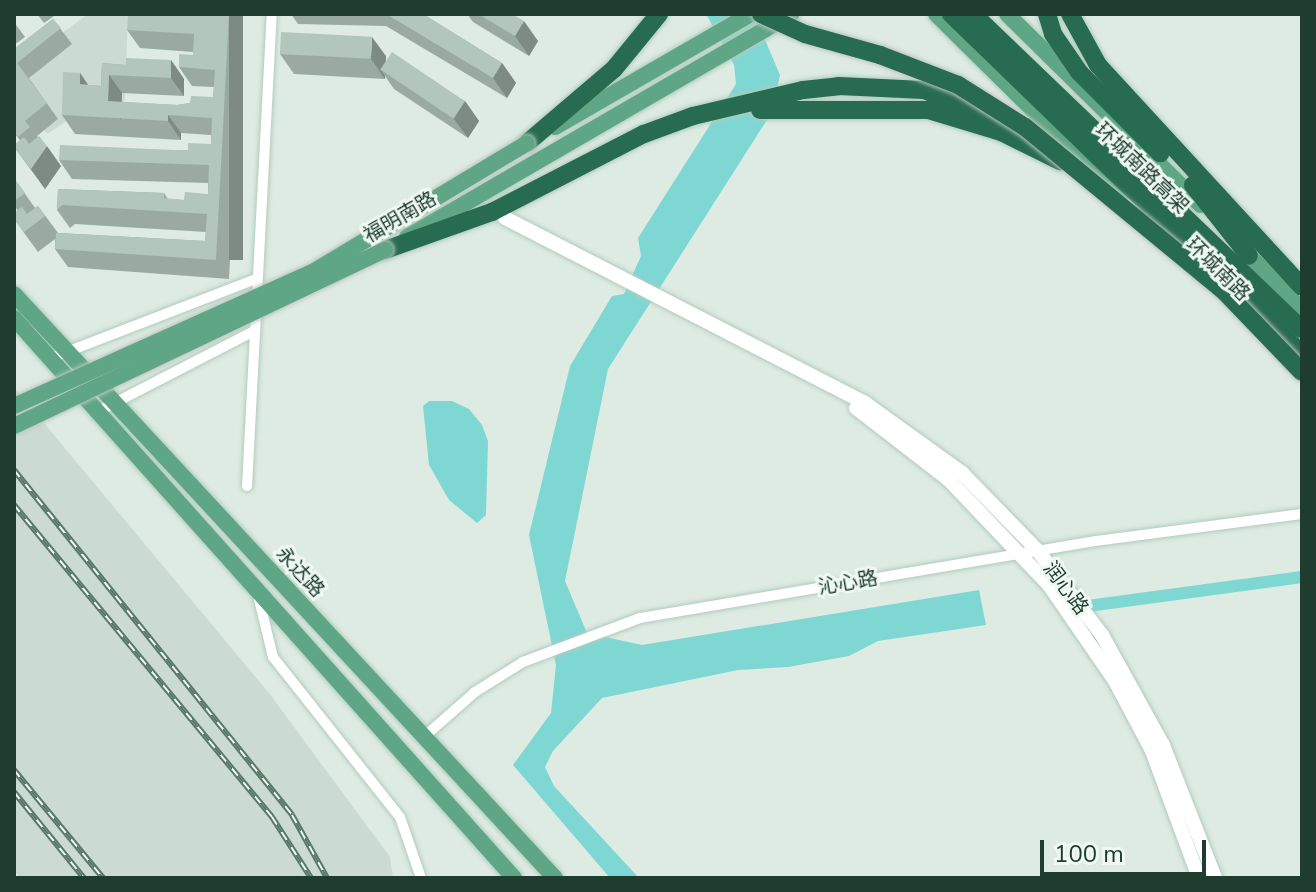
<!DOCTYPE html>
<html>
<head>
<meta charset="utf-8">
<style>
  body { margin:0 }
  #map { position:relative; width:1316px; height:892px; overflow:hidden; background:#deebe3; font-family:"Nunito Sans","Noto Sans SC",sans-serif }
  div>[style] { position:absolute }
  .built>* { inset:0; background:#ccdbd1 }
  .water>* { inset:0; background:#7fd7d4 }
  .canal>* { height:12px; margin:-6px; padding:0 6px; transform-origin:6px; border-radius:6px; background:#7fd7d4 }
  .roads { filter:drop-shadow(0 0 2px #b0ccbd) drop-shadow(0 0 2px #b0ccbd) }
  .street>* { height:10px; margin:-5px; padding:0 5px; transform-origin:5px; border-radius:5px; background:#fff }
  .secondary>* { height:14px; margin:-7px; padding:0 7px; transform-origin:7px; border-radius:7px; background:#fff }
  .primary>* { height:16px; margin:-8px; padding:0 8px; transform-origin:8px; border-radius:8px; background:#5ea685 }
  .highway>* { height:18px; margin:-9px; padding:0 9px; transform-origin:9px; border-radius:9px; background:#276c50 }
  .rail>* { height:6px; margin-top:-3px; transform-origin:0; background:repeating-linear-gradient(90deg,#eff8f1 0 9px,#587969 0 18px); box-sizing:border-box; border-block:2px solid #587969 }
  .bridges { filter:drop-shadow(0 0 2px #bcc5c0) drop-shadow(0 0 2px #bcc5c0) }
  .primary-bridge>* { height:16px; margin:-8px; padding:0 8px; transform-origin:8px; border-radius:8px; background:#5ea685 }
  .highway-bridge>* { height:18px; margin:-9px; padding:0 9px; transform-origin:9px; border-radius:9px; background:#276c50 }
  .wall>* { inset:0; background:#9aaaa1 }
  .shaded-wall>* { inset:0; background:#7d8b83; transform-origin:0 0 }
  .building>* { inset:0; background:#b3c6bb; transform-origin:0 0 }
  span { translate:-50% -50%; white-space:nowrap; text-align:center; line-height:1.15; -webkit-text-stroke:6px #eff8f1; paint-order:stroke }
  .street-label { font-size:20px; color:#1e3d2e }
  .frame { position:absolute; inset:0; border:16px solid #1e3d2e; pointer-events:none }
  .scale { position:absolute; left:1040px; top:840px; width:166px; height:36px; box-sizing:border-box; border:4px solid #1e3d2e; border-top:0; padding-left:10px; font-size:24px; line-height:28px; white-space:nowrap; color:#1e3d2e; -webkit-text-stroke:6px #eff8f1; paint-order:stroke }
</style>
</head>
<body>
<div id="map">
  <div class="built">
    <i style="clip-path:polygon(88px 14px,128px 14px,124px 116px,78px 114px,47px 134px,14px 89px,14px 69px)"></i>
    <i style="clip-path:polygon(14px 387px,269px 693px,390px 857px,393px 878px,20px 878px,14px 871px)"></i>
  </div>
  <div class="water">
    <i style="clip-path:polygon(706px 14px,754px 14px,780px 75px,772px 112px,608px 369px,565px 581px,587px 633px,642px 645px,979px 590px,986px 625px,878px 641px,849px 656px,788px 667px,738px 670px,602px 698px,553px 751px,545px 767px,554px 786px,639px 878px,610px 878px,513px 765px,551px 713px,556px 665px,529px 535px,570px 366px,612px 296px,624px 294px,641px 256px,638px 238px,736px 84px,734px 65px)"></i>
    <i style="clip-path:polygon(429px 401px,452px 401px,469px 409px,482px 425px,488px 441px,486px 515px,477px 523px,449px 500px,429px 465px,423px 406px)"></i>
  </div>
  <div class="canal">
    <i style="left:1073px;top:608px;width:231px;rotate:-7.7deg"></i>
  </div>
  <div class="roads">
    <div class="street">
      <i style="left:51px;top:358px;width:220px;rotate:-21.1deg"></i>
      <i style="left:99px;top:411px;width:174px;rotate:-27.3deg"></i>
      <i style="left:247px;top:486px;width:473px;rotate:-87deg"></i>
      <i style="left:257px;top:591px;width:68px;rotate:76.4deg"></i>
      <i style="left:273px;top:657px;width:204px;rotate:51.6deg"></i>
      <i style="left:400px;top:817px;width:65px;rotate:71deg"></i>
      <i style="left:425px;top:736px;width:67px;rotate:-41.3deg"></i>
      <i style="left:475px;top:692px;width:57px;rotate:-32deg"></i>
      <i style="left:523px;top:662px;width:125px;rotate:-20.6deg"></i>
      <i style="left:640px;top:618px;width:462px;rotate:-9.6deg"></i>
      <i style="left:1096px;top:541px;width:208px;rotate:-7.5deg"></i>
    </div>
    <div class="secondary">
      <i style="left:505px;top:218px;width:405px;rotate:27.2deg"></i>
      <i style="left:865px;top:403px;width:120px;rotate:35.8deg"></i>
      <i style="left:962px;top:473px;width:109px;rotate:45.7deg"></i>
      <i style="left:1038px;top:551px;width:106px;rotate:52.7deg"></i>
      <i style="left:1102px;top:635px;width:126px;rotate:61deg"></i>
      <i style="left:1163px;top:745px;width:143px;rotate:68.6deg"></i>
      <i style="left:856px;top:408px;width:118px;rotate:37.7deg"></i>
      <i style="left:949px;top:480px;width:145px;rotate:46.4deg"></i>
      <i style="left:1049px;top:585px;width:116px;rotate:55.5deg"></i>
      <i style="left:1115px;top:681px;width:79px;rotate:62.1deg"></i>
      <i style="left:1152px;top:751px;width:135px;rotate:69.7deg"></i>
    </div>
    <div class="primary">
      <i style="left:936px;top:14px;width:259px;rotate:44.7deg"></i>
      <i style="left:1007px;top:14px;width:272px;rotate:44.6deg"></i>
      <i style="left:555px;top:127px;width:226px;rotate:-30deg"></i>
      <i style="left:407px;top:237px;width:444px;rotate:-30.1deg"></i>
      <i style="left:1242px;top:248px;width:86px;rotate:45.9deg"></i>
      <i style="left:14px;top:294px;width:796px;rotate:47.19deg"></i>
      <i style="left:14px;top:318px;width:751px;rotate:48.24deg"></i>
    </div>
    <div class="highway">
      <i style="left:951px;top:14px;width:489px;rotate:44.1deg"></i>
      <i style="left:973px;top:14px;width:455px;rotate:43.8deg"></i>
      <i style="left:1047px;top:14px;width:21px;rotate:73deg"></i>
      <i style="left:1053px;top:34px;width:46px;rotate:55.6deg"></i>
      <i style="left:1079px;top:72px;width:115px;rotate:45deg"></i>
      <i style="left:1070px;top:14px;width:58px;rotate:61.2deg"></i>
      <i style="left:1098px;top:65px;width:301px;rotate:47.4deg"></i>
      <i style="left:760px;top:110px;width:168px"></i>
      <i style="left:928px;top:110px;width:76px;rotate:16.8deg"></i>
      <i style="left:1001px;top:132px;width:66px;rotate:26.2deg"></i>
      <i style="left:527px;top:143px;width:114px;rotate:-40.4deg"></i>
      <i style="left:614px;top:69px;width:71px;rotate:-50.7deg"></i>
      <i style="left:1193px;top:185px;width:90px;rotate:51.7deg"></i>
      <i style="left:385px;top:250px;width:114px;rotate:-19.6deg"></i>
      <i style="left:492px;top:212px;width:171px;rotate:-27.2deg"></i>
      <i style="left:644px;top:134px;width:52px;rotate:-20.2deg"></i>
      <i style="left:693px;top:116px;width:113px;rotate:-13.3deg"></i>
      <i style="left:803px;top:90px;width:36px;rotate:-6deg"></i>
      <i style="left:839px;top:86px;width:85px;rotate:2.7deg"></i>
      <i style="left:924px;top:90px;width:86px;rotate:20.3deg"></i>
    </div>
  </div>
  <div class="rail">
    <i style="left:14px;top:470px;width:443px;rotate:51.1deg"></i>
    <i style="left:292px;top:815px;width:72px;rotate:60.9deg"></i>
    <i style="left:14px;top:505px;width:405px;rotate:50.4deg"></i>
    <i style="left:272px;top:817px;width:72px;rotate:57.4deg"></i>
    <i style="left:14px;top:770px;width:140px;rotate:50.5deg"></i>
    <i style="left:14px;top:792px;width:111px;rotate:50.9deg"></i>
  </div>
  <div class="bridges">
    <div class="primary-bridge">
      <i style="left:14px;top:406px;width:331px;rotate:-24.2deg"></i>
      <i style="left:316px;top:270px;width:246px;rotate:-31deg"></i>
      <i style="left:14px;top:426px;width:411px;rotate:-25.4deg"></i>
    </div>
    <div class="highway-bridge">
      <i style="left:761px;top:14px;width:48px;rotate:24.4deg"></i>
      <i style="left:805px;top:34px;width:78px;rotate:15.6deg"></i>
      <i style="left:880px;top:55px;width:84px;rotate:21deg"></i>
      <i style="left:958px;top:85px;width:79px;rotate:32.1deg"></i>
      <i style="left:1025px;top:127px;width:258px;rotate:39.5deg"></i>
      <i style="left:1224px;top:291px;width:112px;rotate:46.1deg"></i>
    </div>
  </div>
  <div class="wall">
    <i style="clip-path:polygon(37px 14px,57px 14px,44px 23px)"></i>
    <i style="clip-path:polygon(243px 14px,229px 279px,68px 267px,55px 249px,55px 239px,38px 252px,14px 219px,18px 211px,14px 205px,14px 178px,35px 208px,38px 206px,58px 233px,205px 241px,206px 232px,75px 224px,70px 228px,57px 210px,58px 189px,164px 193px,168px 199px,184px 200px,208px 194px,208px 183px,72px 179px,59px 160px,188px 150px,211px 144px,211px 135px,181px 133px,181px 140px,75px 134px,62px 115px,80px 73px,88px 85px,101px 86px,102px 63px,126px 65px,171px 60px,184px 79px,184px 96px,122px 93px,122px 102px,177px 105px,190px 103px,213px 97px,214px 87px,192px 86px,179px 67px,193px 55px,193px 52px,140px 48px,127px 30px,180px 15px)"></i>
    <i style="clip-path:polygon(291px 14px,423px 14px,502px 63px,516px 83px,507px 98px,386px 26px,298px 24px)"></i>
    <i style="clip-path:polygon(467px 14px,512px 14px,538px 41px,529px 56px,473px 22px)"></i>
    <i style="clip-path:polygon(53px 19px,72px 44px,29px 78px,58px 119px,37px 136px,61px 166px,45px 189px,14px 147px,20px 140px,14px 133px,14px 49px)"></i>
    <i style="clip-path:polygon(14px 22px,25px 37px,14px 45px)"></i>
    <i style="clip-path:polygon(280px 54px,386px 56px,386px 62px,465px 101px,479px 121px,468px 138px,394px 89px,385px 76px,385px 79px,294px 74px)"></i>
  </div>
  <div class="shaded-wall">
    <i style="left:229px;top:14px;width:14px;height:246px"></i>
    <i style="clip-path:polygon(524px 21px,538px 41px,529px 56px,515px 36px)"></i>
    <i style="clip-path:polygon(372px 37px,386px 56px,385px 72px,380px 69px,385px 76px,385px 79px,371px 59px)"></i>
    <i style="clip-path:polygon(171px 60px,184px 79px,184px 96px,171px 78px)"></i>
    <i style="clip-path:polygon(502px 63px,516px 83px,507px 98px,493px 78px)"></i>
    <i style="clip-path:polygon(80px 73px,93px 92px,80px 84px)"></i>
    <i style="clip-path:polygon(109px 75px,122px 93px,121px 120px,108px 101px)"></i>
    <i style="clip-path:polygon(465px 101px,479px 121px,468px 138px,454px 119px)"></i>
    <i style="clip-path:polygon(168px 115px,181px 133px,181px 140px,168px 121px)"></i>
    <i style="clip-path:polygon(47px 146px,61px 166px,45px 189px,31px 169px)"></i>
  </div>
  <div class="building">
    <i style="clip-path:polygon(128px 14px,180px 15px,180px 14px,229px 14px,216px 260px,55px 249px,56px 233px,205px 241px,207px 214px,62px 205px,57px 210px,58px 189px,164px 193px,164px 198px,184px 200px,185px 192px,208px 194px,209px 165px,59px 160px,60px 145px,174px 150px,188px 150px,188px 143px,211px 144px,212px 118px,168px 115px,168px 121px,62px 115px,63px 72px,80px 73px,80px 84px,101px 86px,102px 63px,126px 65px,126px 58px,171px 60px,171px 78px,109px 75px,108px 101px,177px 105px,190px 103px,191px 96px,213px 97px,215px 70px,179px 67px,179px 54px,193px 55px,194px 34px,127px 30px)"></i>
    <i style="clip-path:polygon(386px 14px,423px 14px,502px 63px,493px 78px)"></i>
    <i style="clip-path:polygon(478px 14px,512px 14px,524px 21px,515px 36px)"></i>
    <i style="clip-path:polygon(53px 19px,61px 28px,17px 63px,47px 103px,25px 121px,30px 127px,18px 137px,14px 132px,14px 49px)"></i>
    <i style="left:281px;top:32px;width:91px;height:22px;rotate:3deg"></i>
    <i style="left:392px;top:52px;width:88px;height:21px;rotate:34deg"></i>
    <i style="clip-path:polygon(39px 136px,47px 146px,31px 169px,14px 147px,14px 145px,24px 137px,29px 144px)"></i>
    <i style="clip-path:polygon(14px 178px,25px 193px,14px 201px)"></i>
    <i style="clip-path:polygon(38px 206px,45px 216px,24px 232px,14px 219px,14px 213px,22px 207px,27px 214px)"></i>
  </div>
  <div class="street-label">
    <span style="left:1142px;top:168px;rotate:44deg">环城南路高架</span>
    <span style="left:400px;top:217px;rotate:-30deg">福明南路</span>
    <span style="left:1218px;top:269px;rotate:45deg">环城南路</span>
    <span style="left:300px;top:572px;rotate:47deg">永达路</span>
    <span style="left:848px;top:583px;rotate:-10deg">沁心路</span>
    <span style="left:1066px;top:588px;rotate:53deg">润心路</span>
  </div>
  <div class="frame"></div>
  <div class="scale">100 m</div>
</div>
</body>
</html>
